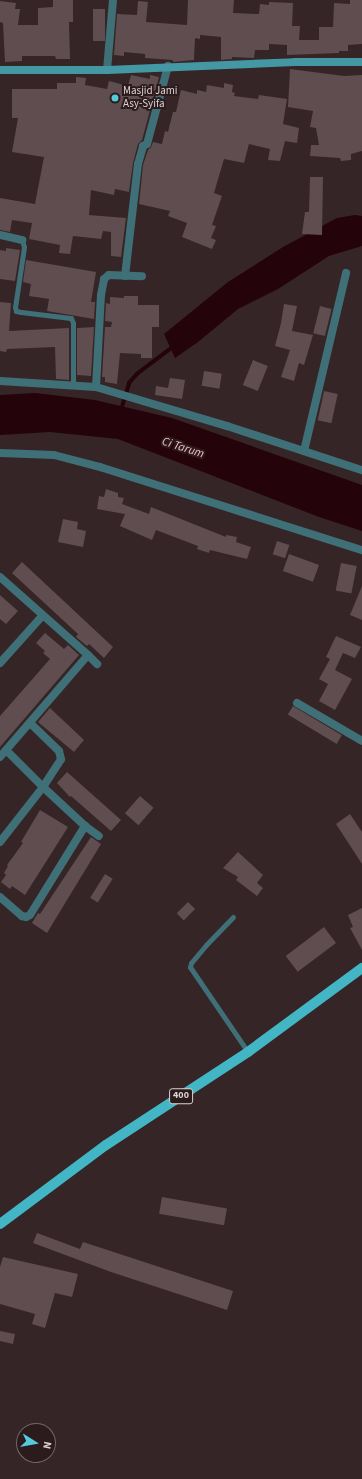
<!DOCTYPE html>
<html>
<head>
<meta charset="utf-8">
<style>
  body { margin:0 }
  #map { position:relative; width:362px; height:1479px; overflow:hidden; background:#352527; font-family:"Source Sans 3",sans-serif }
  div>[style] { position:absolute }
  .water>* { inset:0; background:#25030a }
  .stream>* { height:3.5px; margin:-1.75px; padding:0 1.75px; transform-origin:1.75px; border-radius:1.75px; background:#25030a }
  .building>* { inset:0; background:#5f4d4f; transform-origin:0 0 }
  .lane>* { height:5px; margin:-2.5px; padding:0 2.5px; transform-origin:2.5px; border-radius:2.5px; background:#3f7077 }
  .street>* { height:8px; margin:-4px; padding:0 4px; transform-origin:4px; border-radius:4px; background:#3f7077 }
  .secondary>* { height:8px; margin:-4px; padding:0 4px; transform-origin:4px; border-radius:4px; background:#4398a3 }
  .primary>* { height:10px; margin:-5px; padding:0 5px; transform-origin:5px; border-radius:5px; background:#43b6c5 }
  .dots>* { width:11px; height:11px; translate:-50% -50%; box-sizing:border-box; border:2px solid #2b1b1d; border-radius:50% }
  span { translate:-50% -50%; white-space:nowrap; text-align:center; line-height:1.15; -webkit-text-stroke:4px #2b1b1d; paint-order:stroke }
  .shield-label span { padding:1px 3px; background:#2b1b1d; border:1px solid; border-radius:3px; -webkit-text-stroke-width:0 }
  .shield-label { font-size:10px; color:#ded3d4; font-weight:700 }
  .poi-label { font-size:11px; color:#ded3d4 }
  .left { translate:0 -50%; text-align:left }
  .water-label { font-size:12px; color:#fdbec6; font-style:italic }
  .north { position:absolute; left:16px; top:1423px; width:40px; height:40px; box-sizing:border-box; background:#2b1b1d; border:1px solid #736566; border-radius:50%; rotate:101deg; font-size:11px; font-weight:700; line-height:16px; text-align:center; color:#ded3d4 }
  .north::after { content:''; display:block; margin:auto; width:14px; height:18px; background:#53cbda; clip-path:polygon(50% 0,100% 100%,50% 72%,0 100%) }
</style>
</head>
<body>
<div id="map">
  <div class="water">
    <i style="clip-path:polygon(355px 215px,362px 216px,362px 246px,329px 256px,278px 289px,238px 309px,198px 342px,175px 358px,164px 334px,228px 282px,283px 247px,337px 218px)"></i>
    <i style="clip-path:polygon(35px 393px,95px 400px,172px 418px,362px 485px,362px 531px,319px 517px,118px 439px,50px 432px,0 435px,0 395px)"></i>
  </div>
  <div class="stream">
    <i style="left:121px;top:410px;width:28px;rotate:-73deg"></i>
    <i style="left:129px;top:383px;width:12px;rotate:-48deg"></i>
    <i style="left:137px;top:374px;width:46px;rotate:-37.1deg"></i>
  </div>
  <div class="building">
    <i style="clip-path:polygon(53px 0,73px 0,73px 22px,69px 22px,70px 59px,56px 59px,55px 56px,22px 56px,22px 61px,5px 62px,3px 23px,0 22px,0 1px,16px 3px,15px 9px,20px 9px,18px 25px,38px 25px,38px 8px,53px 7px)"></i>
    <i style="clip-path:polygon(188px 0,234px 0,233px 13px,259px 14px,260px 4px,269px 5px,269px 2px,293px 3px,292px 26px,300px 26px,299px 40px,319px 40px,319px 27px,333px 27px,334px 3px,350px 4px,350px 0,362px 0,362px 44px,348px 45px,348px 51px,339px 51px,339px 53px,287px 55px,287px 45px,269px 44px,269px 50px,255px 50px,254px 58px,232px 57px,232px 59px,221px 60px,221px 37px,200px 35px,200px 39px,195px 38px,194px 60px,173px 62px,173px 60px,145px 58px,145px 54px,124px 52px,124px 56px,114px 55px,117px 14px,137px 15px,138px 1px,148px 2px,146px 22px,187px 25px)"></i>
    <i style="left:93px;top:9px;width:12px;height:32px"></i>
    <i style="clip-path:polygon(290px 69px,344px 76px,362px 75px,362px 151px,351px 154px,351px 160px,341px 161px,340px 158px,310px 156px,311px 145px,319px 145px,316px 128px,310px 127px,313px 111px,288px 107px)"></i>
    <i style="clip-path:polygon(131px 75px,150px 79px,150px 75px,159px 77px,142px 140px,138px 144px,133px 163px,129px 192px,115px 189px,114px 195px,91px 190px,89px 215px,126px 218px,121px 257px,111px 256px,111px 232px,103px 231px,101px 239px,73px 236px,70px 254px,59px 253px,60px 245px,29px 239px,32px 223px,12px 220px,10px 232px,0 230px,0 198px,35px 204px,44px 157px,12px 152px,18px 118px,12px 118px,12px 89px,57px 89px,57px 83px,76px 83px,76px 77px,86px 78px,85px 85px,107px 89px,109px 81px,128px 86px)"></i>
    <i style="clip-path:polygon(224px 83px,233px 85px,232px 92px,235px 93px,234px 96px,258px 99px,259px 95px,287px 99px,283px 124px,299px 128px,297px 143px,285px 141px,280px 161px,268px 160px,270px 149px,249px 144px,244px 163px,224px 159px,214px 193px,222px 196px,212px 225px,216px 226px,211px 238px,216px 240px,212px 249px,182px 237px,187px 223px,168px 216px,170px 211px,139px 204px,143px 165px,148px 150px,151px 147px,153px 142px,162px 144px,165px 131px,168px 132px,173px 112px,176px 112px,181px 90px,197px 94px,197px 90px,206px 92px,207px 85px,224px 88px)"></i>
    <i style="clip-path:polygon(310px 177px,323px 177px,322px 235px,302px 234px,305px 212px,309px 212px)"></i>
    <i style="clip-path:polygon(6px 248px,20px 250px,15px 281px,0 279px,0 250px,6px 251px)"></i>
    <i style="clip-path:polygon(26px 260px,96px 272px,91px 302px,95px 302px,94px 319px,47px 311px,49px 299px,29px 296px,31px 284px,23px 282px)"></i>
    <i style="clip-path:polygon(124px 296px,138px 296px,138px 305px,159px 305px,159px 327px,152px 327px,152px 358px,141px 358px,141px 354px,120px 353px,117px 384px,105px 382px,105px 377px,102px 377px,105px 327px,111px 327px,112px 322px,105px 321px,106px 303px,110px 304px,110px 297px,124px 298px)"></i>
    <i style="clip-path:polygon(0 302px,11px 303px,9px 331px,69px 328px,69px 380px,56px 379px,55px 347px,7px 349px,6px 352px,0 351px)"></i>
    <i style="clip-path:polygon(284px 304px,297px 306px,292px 331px,313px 335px,304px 365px,299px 363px,294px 381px,281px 377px,290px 350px,275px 346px,281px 323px)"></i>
    <i style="left:320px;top:306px;width:12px;height:28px;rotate:14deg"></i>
    <i style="clip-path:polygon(94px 327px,91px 376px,77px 375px,77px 328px)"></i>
    <i style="left:253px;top:360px;width:16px;height:27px;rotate:22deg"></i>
    <i style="left:204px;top:371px;width:18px;height:15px;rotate:9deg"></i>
    <i style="clip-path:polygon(170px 378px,185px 380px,182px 399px,155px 395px,156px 386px,168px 388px)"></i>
    <i style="left:324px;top:391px;width:14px;height:30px;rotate:12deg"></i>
    <i style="clip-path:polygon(106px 489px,118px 493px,118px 497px,124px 498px,122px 504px,149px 514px,151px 507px,226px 537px,226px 535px,237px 537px,236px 542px,251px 547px,247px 559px,210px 550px,209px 553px,197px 549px,198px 546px,156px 530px,152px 540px,120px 526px,125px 514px,97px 509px,99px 496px,104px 497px)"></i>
    <i style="clip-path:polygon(63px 519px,78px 522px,77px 529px,86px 531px,83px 547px,58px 542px)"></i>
    <i style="left:277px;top:541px;width:13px;height:14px;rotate:18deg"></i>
    <i style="left:289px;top:554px;width:32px;height:18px;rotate:20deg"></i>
    <i style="clip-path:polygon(22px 562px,113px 647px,104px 658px,89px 644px,87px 646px,76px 637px,78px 634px,12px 573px)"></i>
    <i style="left:341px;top:563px;width:16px;height:28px;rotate:11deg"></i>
    <i style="clip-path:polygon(362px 586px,362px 620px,350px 615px)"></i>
    <i style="clip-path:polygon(0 595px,18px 611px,6px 624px,0 619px)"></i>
    <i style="clip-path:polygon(45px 633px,64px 649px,68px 645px,79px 655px,0 747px,0 716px,50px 659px,43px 653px,45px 651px,36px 643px)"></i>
    <i style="clip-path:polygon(336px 636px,361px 647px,355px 658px,343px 653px,335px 670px,352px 679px,335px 710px,319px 701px,328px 684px,319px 679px,330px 659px,326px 657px)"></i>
    <i style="left:293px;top:706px;width:57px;height:10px;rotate:31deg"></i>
    <i style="clip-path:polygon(50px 708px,84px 740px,74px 752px,38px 722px)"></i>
    <i style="clip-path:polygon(67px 772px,121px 820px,111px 831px,71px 796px,70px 797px,57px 783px)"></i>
    <i style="left:140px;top:796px;width:18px;height:23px;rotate:41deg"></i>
    <i style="clip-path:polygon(40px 810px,68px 827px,25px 895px,12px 886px,10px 889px,1px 882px,6px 875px,4px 873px,8px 866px,7px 865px,23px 843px,21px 842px)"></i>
    <i style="clip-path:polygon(350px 814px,362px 832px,362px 864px,336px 824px)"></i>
    <i style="clip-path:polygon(91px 837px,101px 844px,47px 933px,32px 923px,38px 913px,40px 914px)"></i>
    <i style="clip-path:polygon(238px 852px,263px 875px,257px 883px,263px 888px,257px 896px,236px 880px,238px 877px,223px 868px)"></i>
    <i style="left:105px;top:874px;width:9px;height:28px;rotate:32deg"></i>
    <i style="left:188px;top:902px;width:10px;height:16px;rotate:45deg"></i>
    <i style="clip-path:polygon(362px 908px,362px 950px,350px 928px,353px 927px,348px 915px)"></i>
    <i style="left:324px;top:927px;width:20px;height:48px;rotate:53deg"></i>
    <i style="left:162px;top:1197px;width:66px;height:17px;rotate:10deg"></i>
    <i style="clip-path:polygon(37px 1233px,80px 1249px,83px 1242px,233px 1291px,227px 1310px,111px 1272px,33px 1243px)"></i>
    <i style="clip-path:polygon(3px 1257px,78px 1274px,72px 1297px,55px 1293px,45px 1328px,32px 1324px,35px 1314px,0 1304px,0 1267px)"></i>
    <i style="clip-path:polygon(0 1331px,15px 1334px,13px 1344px,0 1341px)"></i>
  </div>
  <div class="lane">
    <i style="left:22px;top:240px;width:7px;rotate:74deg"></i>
    <i style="left:24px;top:247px;width:61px;rotate:98.5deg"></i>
    <i style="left:15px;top:307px;width:4px;rotate:76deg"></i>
    <i style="left:16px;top:311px;width:5px;rotate:11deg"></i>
    <i style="left:21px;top:312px;width:50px;rotate:6.8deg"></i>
    <i style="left:71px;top:318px;width:5px;rotate:68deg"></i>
    <i style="left:73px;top:323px;width:62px;rotate:90deg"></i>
    <i style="left:233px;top:917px;width:39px;rotate:134deg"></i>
    <i style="left:206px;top:945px;width:23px;rotate:130deg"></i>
    <i style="left:191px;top:963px;width:4px;rotate:104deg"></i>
    <i style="left:190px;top:967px;width:103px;rotate:55.7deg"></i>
  </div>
  <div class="street">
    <i style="left:107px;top:70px;width:70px;rotate:-85.1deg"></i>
    <i style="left:0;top:235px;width:23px;rotate:13deg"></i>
    <i style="left:125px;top:276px;width:113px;rotate:-83.4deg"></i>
    <i style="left:138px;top:164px;width:19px;rotate:-74deg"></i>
    <i style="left:143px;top:146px;width:4px;rotate:-27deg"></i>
    <i style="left:147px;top:144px;width:81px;rotate:-74.9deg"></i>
    <i style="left:0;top:381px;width:96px;rotate:3.6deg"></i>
    <i style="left:96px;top:387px;width:137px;rotate:16.6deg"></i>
    <i style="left:227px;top:426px;width:142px;rotate:18.1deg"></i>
    <i style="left:96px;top:387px;width:92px;rotate:-86.9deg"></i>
    <i style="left:101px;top:295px;width:16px;rotate:-79deg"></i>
    <i style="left:104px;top:279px;width:6px;rotate:-39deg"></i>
    <i style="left:109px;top:275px;width:33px;rotate:2deg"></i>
    <i style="left:304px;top:451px;width:183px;rotate:-76.7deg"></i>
    <i style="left:0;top:453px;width:54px;rotate:2.1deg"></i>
    <i style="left:54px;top:455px;width:48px;rotate:14.6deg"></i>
    <i style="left:100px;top:467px;width:275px;rotate:17.6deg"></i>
    <i style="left:0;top:577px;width:118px;rotate:41.6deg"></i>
    <i style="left:88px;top:655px;width:125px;rotate:130.8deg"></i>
    <i style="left:6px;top:750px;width:52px;rotate:45deg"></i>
    <i style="left:43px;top:787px;width:57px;rotate:42.9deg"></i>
    <i style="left:85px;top:826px;width:17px;rotate:36deg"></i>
    <i style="left:88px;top:655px;width:13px;rotate:45deg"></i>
    <i style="left:0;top:663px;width:64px;rotate:-48.1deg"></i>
    <i style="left:297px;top:703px;width:75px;rotate:30.3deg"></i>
    <i style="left:0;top:757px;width:9px;rotate:-49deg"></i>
    <i style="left:0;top:842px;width:70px;rotate:-52deg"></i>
    <i style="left:43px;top:787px;width:33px;rotate:-57deg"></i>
    <i style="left:61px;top:759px;width:8px;rotate:-104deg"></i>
    <i style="left:59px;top:751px;width:40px;rotate:-136deg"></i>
    <i style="left:0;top:897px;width:29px;rotate:41deg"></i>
    <i style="left:22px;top:916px;width:4px;rotate:14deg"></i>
    <i style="left:26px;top:917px;width:4px;rotate:-27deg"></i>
    <i style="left:30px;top:915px;width:105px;rotate:-58.3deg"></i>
  </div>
  <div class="secondary">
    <i style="left:0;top:70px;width:107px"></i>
    <i style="left:107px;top:70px;width:188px;rotate:-2.4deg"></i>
    <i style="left:295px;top:62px;width:67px"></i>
  </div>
  <div class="primary">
    <i style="left:0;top:1224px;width:132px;rotate:-36.7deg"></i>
    <i style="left:106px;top:1145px;width:170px;rotate:-33.2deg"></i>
    <i style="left:248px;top:1052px;width:142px;rotate:-36.4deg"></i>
  </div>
  <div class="dots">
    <i style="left:115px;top:98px;background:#53cbda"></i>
  </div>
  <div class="shield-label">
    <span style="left:181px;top:1096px">400</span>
  </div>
  <div class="poi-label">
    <span class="left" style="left:123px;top:98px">Masjid Jami<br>Asy-Syifa</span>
  </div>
  <div class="water-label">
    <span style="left:183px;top:448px;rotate:18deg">Ci Tarum</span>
  </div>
  <div class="north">N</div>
</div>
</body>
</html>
